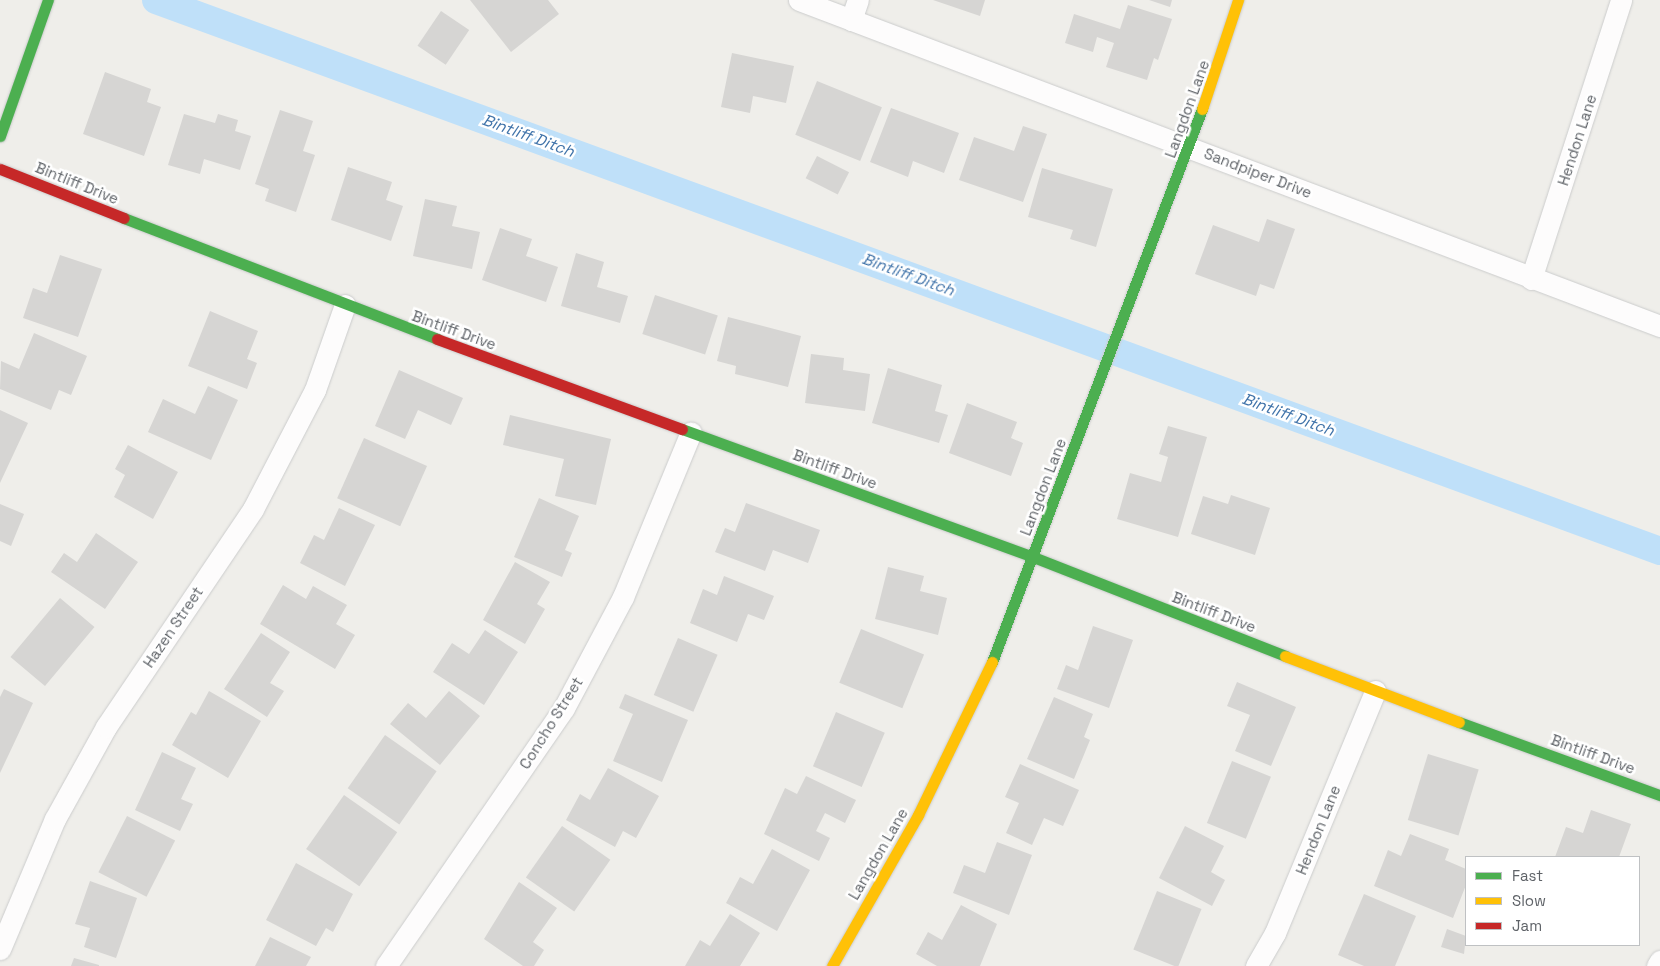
<!DOCTYPE html>
<html>
<head>
<meta charset="utf-8">
<style>
  body { margin:0 }
  #map { position:relative; width:1660px; height:966px; overflow:hidden; background:#efeeea; font-family:"Space Grotesk",sans-serif }
  div>[style] { position:absolute }
  .canal>* { height:28px; margin:-14px; padding:0 14px; transform-origin:14px; border-radius:14px; background:#bfe0f9 }
  .building>* { inset:0; background:#d6d5d3; transform-origin:0 0 }
  .roads { filter:drop-shadow(0 0 1px #cbcccc) drop-shadow(0 0 1px #cbcccc) }
  .street>* { height:21px; margin:-10.5px; padding:0 10.5px; transform-origin:10.5px; border-radius:10.5px; background:#fdfcfc }
  .fast>* { height:11px; margin:-5.5px; padding:0 5.5px; transform-origin:5.5px; border-radius:5.5px; background:#4caf50 }
  .slow>* { height:11px; margin:-5.5px; padding:0 5.5px; transform-origin:5.5px; border-radius:5.5px; background:#ffc107 }
  .jam>* { height:11px; margin:-5.5px; padding:0 5.5px; transform-origin:5.5px; border-radius:5.5px; background:#c62828 }
  span { translate:-50% -50%; white-space:nowrap; text-align:center; line-height:1.15; -webkit-text-stroke:5px #fff; paint-order:stroke }
  .street-label { font-size:15px; color:#5f6368 }
  .water-label { font-size:16px; color:#4174aa; font-style:italic }
  .legend { position:absolute; left:1465px; top:856px; width:175px; height:90px; box-sizing:border-box; background:#fff; border:1px solid #bfc1c3; margin:0; padding:6px 9px; list-style:none; font-size:15px; color:#5f6368 }
  .legend li { display:flex; align-items:center; gap:10px; height:25px }
  .legend b { width:25px; border:1px solid #bfc1c3 }
</style>
</head>
<body>
<div id="map">
  <div class="canal">
    <i style="left:156px;top:0;width:1602px;rotate:20.12deg"></i>
  </div>
  <div class="building">
    <i style="clip-path:polygon(470px 0,548px 0,559px 14px,511px 52px)"></i>
    <i style="clip-path:polygon(933px 0,985px 0,980px 16px)"></i>
    <i style="clip-path:polygon(1149px 0,1172px 0,1170px 7px)"></i>
    <i style="clip-path:polygon(1128px 5px,1172px 19px,1158px 60px,1154px 58px,1147px 80px,1106px 67px,1114px 43px,1097px 37px,1093px 52px,1065px 43px,1074px 14px,1120px 29px)"></i>
    <i style="left:441px;top:11px;width:34px;height:42px;rotate:34deg"></i>
    <i style="clip-path:polygon(732px 53px,794px 66px,786px 103px,753px 96px,750px 113px,721px 107px)"></i>
    <i style="clip-path:polygon(105px 72px,151px 89px,147px 102px,161px 107px,144px 156px,83px 134px)"></i>
    <i style="left:817px;top:81px;width:70px;height:58px;rotate:22deg"></i>
    <i style="clip-path:polygon(891px 108px,959px 133px,944px 173px,913px 161px,908px 177px,870px 162px)"></i>
    <i style="clip-path:polygon(280px 110px,313px 121px,303px 151px,315px 155px,296px 212px,265px 201px,269px 189px,255px 184px)"></i>
    <i style="clip-path:polygon(184px 114px,215px 123px,218px 114px,238px 120px,235px 131px,251px 136px,240px 170px,204px 159px,200px 174px,168px 165px)"></i>
    <i style="clip-path:polygon(1023px 126px,1047px 134px,1023px 202px,959px 180px,974px 137px,1014px 151px)"></i>
    <i style="left:817px;top:156px;width:36px;height:25px;rotate:27deg"></i>
    <i style="clip-path:polygon(348px 167px,392px 182px,386px 200px,403px 206px,391px 241px,331px 220px)"></i>
    <i style="clip-path:polygon(1042px 168px,1113px 189px,1096px 247px,1070px 239px,1073px 230px,1028px 217px)"></i>
    <i style="clip-path:polygon(425px 199px,457px 206px,452px 226px,480px 232px,472px 269px,413px 256px)"></i>
    <i style="clip-path:polygon(1267px 219px,1295px 229px,1274px 289px,1260px 284px,1256px 296px,1195px 274px,1213px 225px,1259px 242px)"></i>
    <i style="clip-path:polygon(500px 228px,532px 239px,526px 256px,558px 267px,546px 302px,482px 280px)"></i>
    <i style="clip-path:polygon(576px 253px,604px 262px,597px 287px,628px 296px,620px 323px,561px 306px)"></i>
    <i style="clip-path:polygon(60px 255px,102px 269px,78px 337px,23px 318px,33px 288px,47px 293px)"></i>
    <i style="left:655px;top:295px;width:66px;height:41px;rotate:18deg"></i>
    <i style="clip-path:polygon(210px 311px,258px 331px,247px 359px,257px 363px,247px 389px,188px 366px)"></i>
    <i style="clip-path:polygon(728px 317px,801px 336px,788px 387px,735px 374px,736px 366px,717px 361px)"></i>
    <i style="clip-path:polygon(34px 333px,87px 356px,71px 395px,59px 390px,51px 410px,0 389px,1px 361px,19px 369px)"></i>
    <i style="clip-path:polygon(811px 354px,844px 358px,843px 370px,870px 374px,865px 411px,805px 403px)"></i>
    <i style="clip-path:polygon(888px 368px,942px 385px,935px 411px,948px 415px,939px 443px,872px 423px)"></i>
    <i style="clip-path:polygon(399px 370px,463px 398px,451px 425px,418px 410px,405px 439px,375px 426px)"></i>
    <i style="clip-path:polygon(208px 386px,238px 400px,211px 460px,148px 432px,163px 399px,195px 414px)"></i>
    <i style="clip-path:polygon(967px 403px,1017px 422px,1011px 438px,1023px 443px,1011px 476px,949px 453px)"></i>
    <i style="clip-path:polygon(0 410px,28px 423px,0 483px)"></i>
    <i style="clip-path:polygon(510px 415px,611px 439px,596px 505px,555px 496px,564px 459px,503px 445px)"></i>
    <i style="clip-path:polygon(1168px 426px,1207px 437px,1178px 537px,1117px 519px,1130px 473px,1161px 482px,1168px 457px,1159px 454px)"></i>
    <i style="left:364px;top:438px;width:69px;height:66px;rotate:24deg"></i>
    <i style="clip-path:polygon(128px 445px,178px 472px,153px 519px,114px 497px,125px 475px,115px 469px)"></i>
    <i style="clip-path:polygon(1231px 495px,1270px 508px,1255px 555px,1191px 534px,1203px 496px,1228px 504px)"></i>
    <i style="clip-path:polygon(539px 498px,579px 516px,565px 550px,572px 553px,562px 577px,514px 557px)"></i>
    <i style="clip-path:polygon(746px 503px,820px 530px,808px 563px,773px 550px,765px 571px,715px 552px,725px 528px,735px 532px)"></i>
    <i style="clip-path:polygon(0 504px,24px 514px,11px 546px,0 541px)"></i>
    <i style="clip-path:polygon(339px 508px,375px 525px,345px 586px,300px 563px,314px 535px,324px 540px)"></i>
    <i style="clip-path:polygon(96px 533px,138px 562px,105px 609px,51px 572px,64px 553px,77px 562px)"></i>
    <i style="clip-path:polygon(515px 562px,550px 582px,537px 604px,545px 609px,525px 644px,483px 620px)"></i>
    <i style="clip-path:polygon(888px 567px,924px 576px,920px 591px,947px 598px,938px 635px,875px 619px)"></i>
    <i style="clip-path:polygon(724px 576px,774px 596px,764px 620px,748px 614px,737px 642px,690px 623px,703px 589px,717px 595px)"></i>
    <i style="clip-path:polygon(283px 585px,306px 599px,313px 586px,347px 605px,336px 624px,355px 635px,335px 669px,260px 624px)"></i>
    <i style="left:60px;top:598px;width:45px;height:77px;rotate:40deg"></i>
    <i style="clip-path:polygon(1093px 626px,1133px 640px,1109px 708px,1057px 689px,1066px 665px,1078px 670px)"></i>
    <i style="left:861px;top:629px;width:68px;height:58px;rotate:22deg"></i>
    <i style="clip-path:polygon(485px 630px,518px 652px,484px 705px,433px 672px,452px 643px,469px 654px)"></i>
    <i style="clip-path:polygon(261px 633px,290px 652px,270px 683px,284px 691px,267px 717px,224px 689px)"></i>
    <i style="left:678px;top:638px;width:43px;height:62px;rotate:23deg"></i>
    <i style="clip-path:polygon(1237px 682px,1296px 707px,1271px 766px,1235px 751px,1250px 715px,1227px 706px)"></i>
    <i style="clip-path:polygon(4px 689px,33px 703px,0 773px,0 697px)"></i>
    <i style="clip-path:polygon(209px 691px,261px 721px,228px 778px,172px 745px,191px 712px,196px 715px)"></i>
    <i style="clip-path:polygon(449px 691px,480px 716px,440px 765px,390px 724px,408px 703px,426px 718px)"></i>
    <i style="clip-path:polygon(625px 694px,688px 720px,662px 782px,613px 761px,633px 714px,619px 708px)"></i>
    <i style="clip-path:polygon(1054px 697px,1093px 714px,1084px 737px,1090px 740px,1074px 779px,1027px 759px)"></i>
    <i style="left:836px;top:712px;width:53px;height:59px;rotate:23deg"></i>
    <i style="left:385px;top:735px;width:63px;height:65px;rotate:35deg"></i>
    <i style="clip-path:polygon(162px 752px,196px 768px,181px 799px,193px 804px,180px 831px,135px 810px)"></i>
    <i style="left:1428px;top:754px;width:53px;height:69px;rotate:17deg"></i>
    <i style="left:1232px;top:761px;width:42px;height:67px;rotate:22deg"></i>
    <i style="clip-path:polygon(1020px 764px,1079px 790px,1063px 826px,1044px 818px,1032px 845px,1006px 833px,1019px 803px,1005px 797px)"></i>
    <i style="clip-path:polygon(608px 768px,659px 796px,636px 838px,623px 831px,615px 847px,566px 820px,580px 794px,590px 800px)"></i>
    <i style="clip-path:polygon(806px 776px,856px 800px,845px 823px,825px 813px,816px 831px,830px 838px,819px 861px,764px 834px,785px 788px,797px 794px)"></i>
    <i style="left:344px;top:795px;width:65px;height:66px;rotate:35deg"></i>
    <i style="clip-path:polygon(1591px 810px,1631px 824px,1619px 857px,1555px 857px,1566px 827px,1583px 833px)"></i>
    <i style="left:127px;top:816px;width:54px;height:63px;rotate:27deg"></i>
    <i style="left:562px;top:826px;width:59px;height:63px;rotate:35deg"></i>
    <i style="clip-path:polygon(1185px 826px,1224px 846px,1211px 872px,1225px 880px,1212px 906px,1159px 878px)"></i>
    <i style="clip-path:polygon(1410px 834px,1449px 849px,1445px 860px,1466px 869px,1466px 885px,1453px 918px,1374px 886px,1388px 850px,1401px 856px)"></i>
    <i style="clip-path:polygon(997px 842px,1032px 855px,1009px 915px,953px 893px,964px 865px,985px 873px)"></i>
    <i style="clip-path:polygon(772px 849px,810px 870px,777px 931px,726px 903px,740px 877px,753px 884px)"></i>
    <i style="clip-path:polygon(296px 863px,353px 894px,333px 932px,326px 928px,316px 946px,266px 920px)"></i>
    <i style="clip-path:polygon(90px 881px,137px 898px,116px 958px,84px 947px,90px 928px,75px 924px)"></i>
    <i style="clip-path:polygon(519px 882px,557px 908px,533px 942px,544px 950px,534px 966px,523px 966px,484px 939px)"></i>
    <i style="left:1157px;top:891px;width:48px;height:63px;rotate:22deg"></i>
    <i style="clip-path:polygon(1364px 894px,1416px 916px,1395px 966px,1364px 966px,1338px 955px)"></i>
    <i style="clip-path:polygon(961px 905px,997px 924px,980px 966px,937px 966px,916px 954px,928px 932px,942px 940px)"></i>
    <i style="clip-path:polygon(730px 914px,760px 933px,740px 966px,685px 966px,700px 940px,710px 946px)"></i>
    <i style="clip-path:polygon(1447px 929px,1466px 936px,1464px 954px,1441px 947px)"></i>
    <i style="clip-path:polygon(270px 937px,311px 957px,306px 966px,255px 966px)"></i>
    <i style="clip-path:polygon(74px 958px,99px 965px,99px 966px,71px 966px)"></i>
  </div>
  <div class="roads">
    <div class="street">
      <i style="left:799px;top:0;width:921px;rotate:20.74deg"></i>
      <i style="left:851px;top:20px;width:21px;rotate:-71deg"></i>
      <i style="left:1531px;top:279px;width:293px;rotate:-72.1deg"></i>
      <i style="left:0;top:949px;width:141px;rotate:-67.1deg"></i>
      <i style="left:55px;top:819px;width:105px;rotate:-61deg"></i>
      <i style="left:106px;top:727px;width:263px;rotate:-56deg"></i>
      <i style="left:253px;top:509px;width:134px;rotate:-62.5deg"></i>
      <i style="left:315px;top:390px;width:90px;rotate:-70.6deg"></i>
      <i style="left:386px;top:966px;width:313px;rotate:-55.4deg"></i>
      <i style="left:564px;top:708px;width:126px;rotate:-62deg"></i>
      <i style="left:623px;top:597px;width:178px;rotate:-67.6deg"></i>
      <i style="left:1256px;top:966px;width:38px;rotate:-60deg"></i>
      <i style="left:1275px;top:933px;width:262px;rotate:-67.5deg"></i>
      <i style="left:1657px;top:966px;width:6px;rotate:-59deg"></i>
    </div>
    <div class="fast">
      <i style="left:0;top:136px;width:144px;rotate:-70.6deg"></i>
      <i style="left:124px;top:218px;width:336px;rotate:21.1deg"></i>
      <i style="left:682px;top:429px;width:374px;rotate:20deg"></i>
      <i style="left:1033px;top:557px;width:271px;rotate:21.4deg"></i>
      <i style="left:992px;top:662px;width:592px;rotate:-69.21deg"></i>
      <i style="left:1459px;top:722px;width:214px;rotate:20deg"></i>
    </div>
    <div class="slow">
      <i style="left:1202px;top:109px;width:115px;rotate:-71.7deg"></i>
      <i style="left:1285px;top:656px;width:186px;rotate:20.8deg"></i>
      <i style="left:832px;top:966px;width:174px;rotate:-60.3deg"></i>
      <i style="left:918px;top:815px;width:170px;rotate:-64.2deg"></i>
    </div>
    <div class="jam">
      <i style="left:0;top:169px;width:133px;rotate:21.6deg"></i>
      <i style="left:437px;top:339px;width:261px;rotate:20.2deg"></i>
    </div>
  </div>
  <div class="street-label">
    <span style="left:1187px;top:109px;rotate:-70deg">Langdon Lane</span>
    <span style="left:1577px;top:140px;rotate:-72deg">Hendon Lane</span>
    <span style="left:1258px;top:173px;rotate:21deg">Sandpiper Drive</span>
    <span style="left:77px;top:183px;rotate:22deg">Bintliff Drive</span>
    <span style="left:454px;top:330px;rotate:20deg">Bintliff Drive</span>
    <span style="left:835px;top:469px;rotate:20deg">Bintliff Drive</span>
    <span style="left:1043px;top:487px;rotate:-69deg">Langdon Lane</span>
    <span style="left:1214px;top:612px;rotate:21deg">Bintliff Drive</span>
    <span style="left:173px;top:627px;rotate:-56deg">Hazen Street</span>
    <span style="left:551px;top:723px;rotate:-58deg">Concho Street</span>
    <span style="left:1593px;top:754px;rotate:20deg">Bintliff Drive</span>
    <span style="left:1318px;top:830px;rotate:-68deg">Hendon Lane</span>
    <span style="left:878px;top:854px;rotate:-60deg">Langdon Lane</span>
  </div>
  <div class="water-label">
    <span style="left:528px;top:136px;rotate:20deg">Bintliff Ditch</span>
    <span style="left:908px;top:275px;rotate:20deg">Bintliff Ditch</span>
    <span style="left:1288px;top:415px;rotate:20deg">Bintliff Ditch</span>
  </div>
  <ul class="legend">
  <li><b style="height:6px;background:#4caf50"></b>Fast</li>
  <li><b style="height:6px;background:#ffc107"></b>Slow</li>
  <li><b style="height:6px;background:#c62828"></b>Jam</li>
  </ul>
</div>
</body>
</html>
